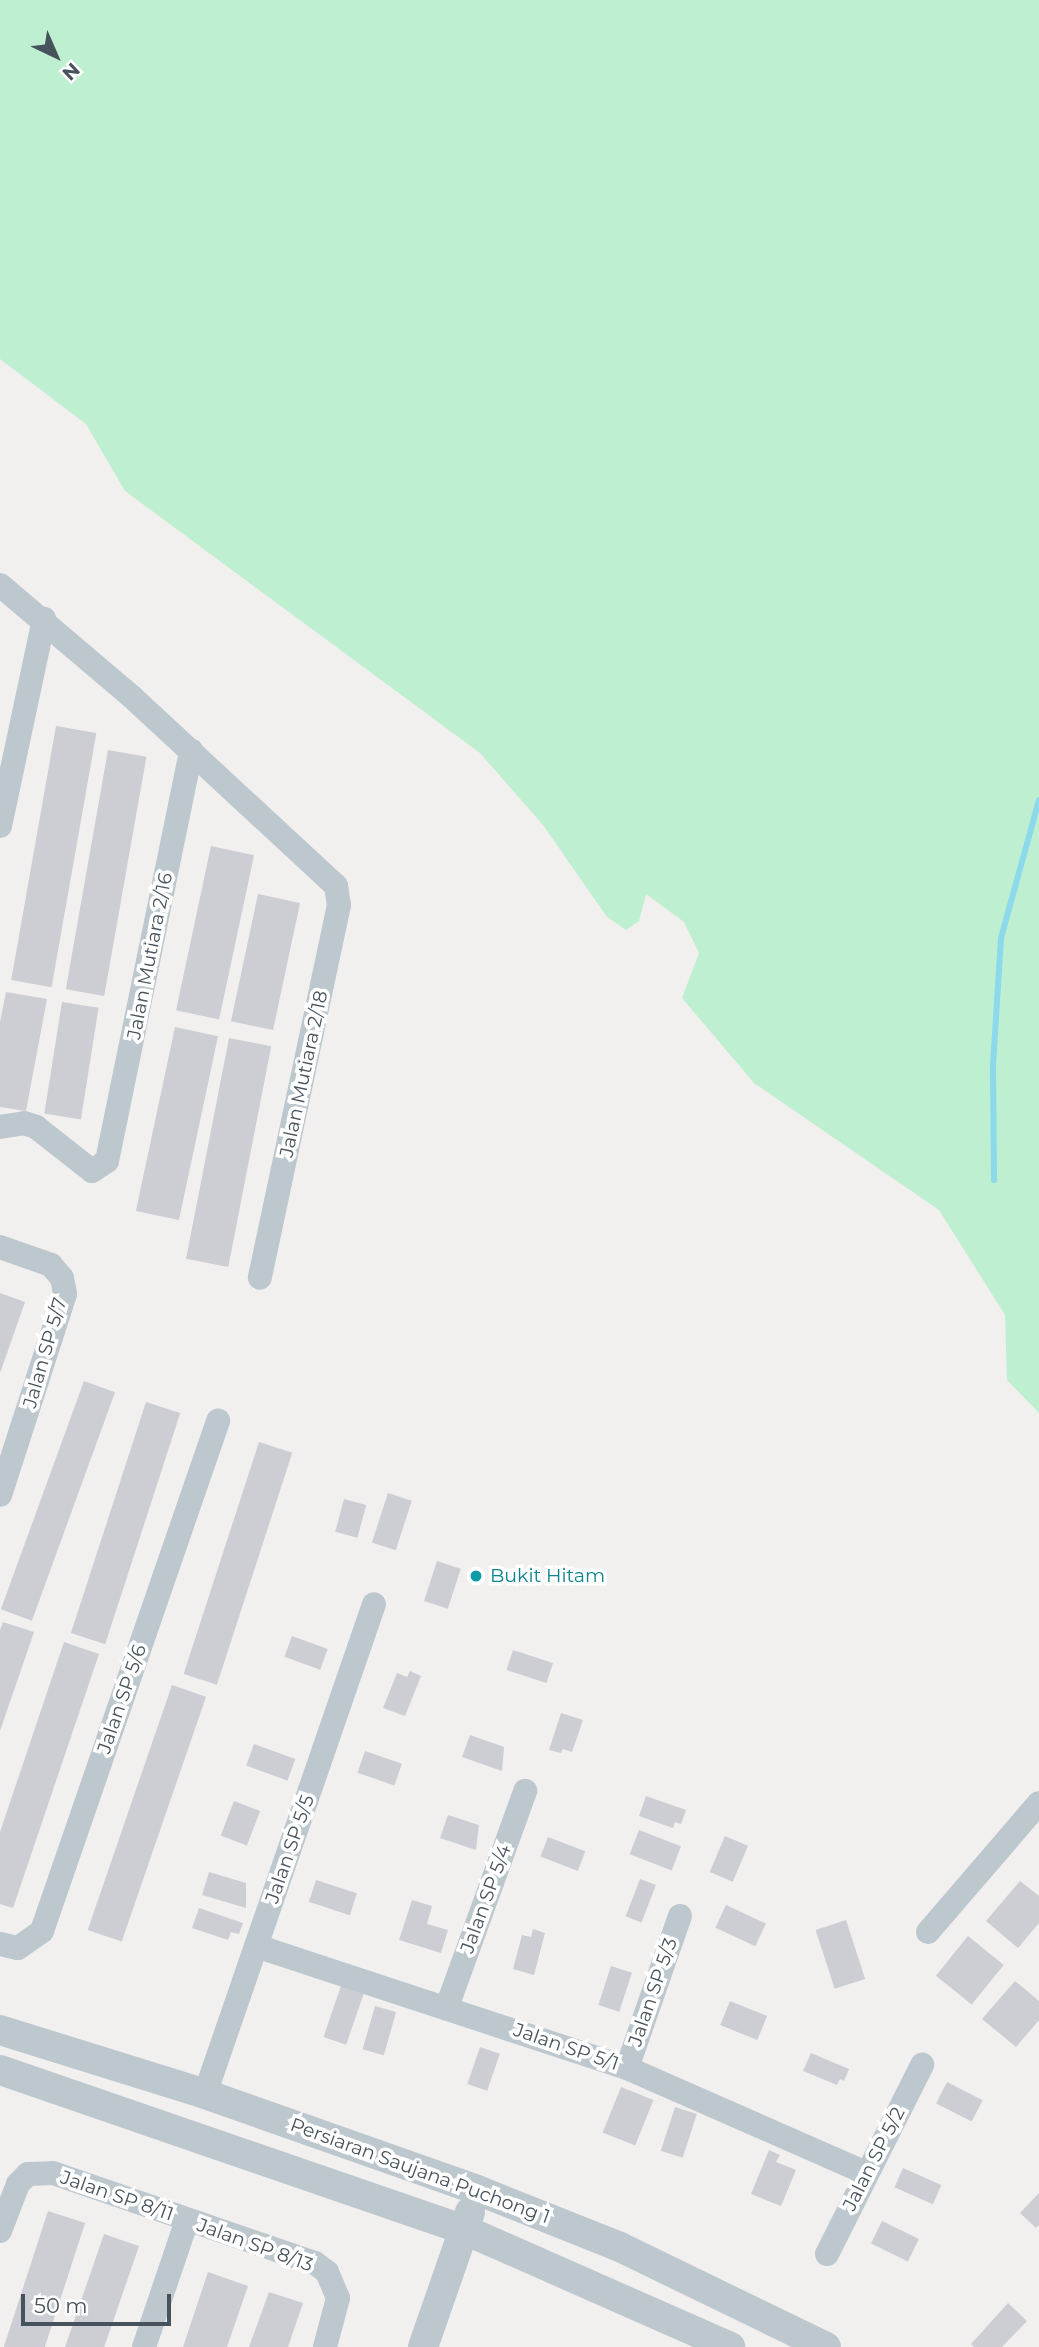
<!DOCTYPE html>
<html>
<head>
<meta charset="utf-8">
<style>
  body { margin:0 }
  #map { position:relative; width:1039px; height:2347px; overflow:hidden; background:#f2efef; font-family:Montserrat,sans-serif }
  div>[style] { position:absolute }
  .green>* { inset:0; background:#beefd0 }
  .stream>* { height:6px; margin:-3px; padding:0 3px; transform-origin:3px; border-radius:3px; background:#8bd9eb }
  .building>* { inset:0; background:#ccced4; transform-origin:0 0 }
  .minor>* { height:24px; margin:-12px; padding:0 12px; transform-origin:12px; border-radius:12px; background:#bdc7ce }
  .tertiary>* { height:30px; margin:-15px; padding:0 15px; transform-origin:15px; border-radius:15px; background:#bdc7ce }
  .dots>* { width:19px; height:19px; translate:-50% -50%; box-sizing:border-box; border:4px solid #fff; border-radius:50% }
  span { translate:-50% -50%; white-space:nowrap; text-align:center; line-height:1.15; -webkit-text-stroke:7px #fff; paint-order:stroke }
  .street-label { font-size:19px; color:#47535c }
  .culture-label { font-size:19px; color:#0d838f }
  .left { translate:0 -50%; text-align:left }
  .north { position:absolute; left:21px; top:21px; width:70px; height:70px; -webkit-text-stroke:5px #fff; paint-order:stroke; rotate:136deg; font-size:19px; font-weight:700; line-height:28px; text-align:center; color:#47535c }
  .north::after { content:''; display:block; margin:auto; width:24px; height:32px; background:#47535c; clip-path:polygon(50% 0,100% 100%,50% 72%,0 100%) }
  .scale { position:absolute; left:21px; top:2294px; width:150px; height:32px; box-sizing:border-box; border:4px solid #47535c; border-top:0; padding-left:9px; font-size:21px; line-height:24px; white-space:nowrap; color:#47535c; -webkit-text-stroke:5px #fff; paint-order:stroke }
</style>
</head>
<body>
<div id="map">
  <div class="green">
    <i style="clip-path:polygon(0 0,1039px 0,1039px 1413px,1007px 1380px,1005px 1315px,939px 1210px,754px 1083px,682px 998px,699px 953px,684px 922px,646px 894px,639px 921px,626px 930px,607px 917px,543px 825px,480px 753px,125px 491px,86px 424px,0 359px)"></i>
  </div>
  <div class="stream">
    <i style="left:994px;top:1180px;width:115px;rotate:-90.5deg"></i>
    <i style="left:993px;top:1065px;width:127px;rotate:-86.4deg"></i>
    <i style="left:1001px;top:938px;width:143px;rotate:-74.6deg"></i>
  </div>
  <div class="building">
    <i style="left:56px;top:726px;width:41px;height:258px;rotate:10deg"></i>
    <i style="left:108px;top:750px;width:39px;height:243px;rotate:10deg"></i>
    <i style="left:211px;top:846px;width:44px;height:168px;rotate:12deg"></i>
    <i style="left:258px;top:894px;width:43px;height:130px;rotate:12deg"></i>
    <i style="clip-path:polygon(6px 992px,47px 999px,26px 1111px,0 1107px,0 1022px)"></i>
    <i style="left:62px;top:1002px;width:37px;height:113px;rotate:9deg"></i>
    <i style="left:175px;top:1027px;width:44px;height:188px;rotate:12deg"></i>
    <i style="left:229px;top:1038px;width:43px;height:225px;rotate:11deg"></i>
    <i style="clip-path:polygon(0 1293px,25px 1302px,0 1373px)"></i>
    <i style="left:84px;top:1381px;width:33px;height:243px;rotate:20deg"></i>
    <i style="left:146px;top:1402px;width:36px;height:243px;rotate:18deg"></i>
    <i style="left:259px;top:1442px;width:35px;height:244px;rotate:18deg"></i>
    <i style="left:388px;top:1493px;width:25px;height:52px;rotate:18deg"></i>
    <i style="left:344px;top:1499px;width:23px;height:34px;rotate:15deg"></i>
    <i style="left:437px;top:1561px;width:25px;height:42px;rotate:18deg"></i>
    <i style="clip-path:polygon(3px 1622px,34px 1632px,0 1731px,0 1630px)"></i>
    <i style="left:292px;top:1636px;width:38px;height:22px;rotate:20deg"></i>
    <i style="clip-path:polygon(64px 1642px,99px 1654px,13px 1908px,0 1904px,0 1832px)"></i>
    <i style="left:513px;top:1650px;width:42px;height:21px;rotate:18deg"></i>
    <i style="clip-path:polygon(410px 1671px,421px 1676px,405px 1716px,383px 1708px,397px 1673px,407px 1677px)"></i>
    <i style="left:172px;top:1685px;width:36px;height:259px;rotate:19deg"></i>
    <i style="clip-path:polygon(561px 1713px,583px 1720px,572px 1752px,563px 1749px,561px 1753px,549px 1750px)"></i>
    <i style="clip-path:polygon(470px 1735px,504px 1747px,502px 1771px,462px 1757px)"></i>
    <i style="left:254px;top:1744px;width:44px;height:23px;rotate:20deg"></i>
    <i style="left:365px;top:1751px;width:39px;height:23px;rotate:19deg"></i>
    <i style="clip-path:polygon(646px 1796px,686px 1810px,681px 1824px,675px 1822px,673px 1828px,639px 1816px)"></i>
    <i style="left:234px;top:1801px;width:28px;height:37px;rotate:21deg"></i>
    <i style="clip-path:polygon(448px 1815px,479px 1825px,476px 1850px,440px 1838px)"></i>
    <i style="left:639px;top:1830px;width:45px;height:26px;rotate:21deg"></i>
    <i style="left:725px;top:1836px;width:25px;height:39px;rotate:23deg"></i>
    <i style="left:548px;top:1837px;width:40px;height:21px;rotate:21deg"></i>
    <i style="clip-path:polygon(209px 1872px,246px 1883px,246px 1908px,202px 1895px)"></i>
    <i style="left:640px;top:1879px;width:17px;height:40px;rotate:21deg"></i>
    <i style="left:316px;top:1880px;width:43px;height:23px;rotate:18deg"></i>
    <i style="clip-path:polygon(1020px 1881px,1039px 1896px,1039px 1923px,1018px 1948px,986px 1921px)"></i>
    <i style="clip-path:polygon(412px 1900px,432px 1906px,427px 1924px,448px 1930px,441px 1953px,399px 1940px)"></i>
    <i style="left:726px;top:1905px;width:44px;height:25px;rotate:25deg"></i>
    <i style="clip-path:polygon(199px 1908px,243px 1923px,239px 1934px,231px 1932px,228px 1940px,192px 1928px)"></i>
    <i style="left:846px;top:1920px;width:62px;height:32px;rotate:72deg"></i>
    <i style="clip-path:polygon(533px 1929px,545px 1933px,534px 1975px,513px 1969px,522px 1935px,531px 1937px)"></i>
    <i style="left:968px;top:1936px;width:46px;height:51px;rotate:39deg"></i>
    <i style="left:611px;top:1966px;width:22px;height:41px;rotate:18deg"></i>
    <i style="clip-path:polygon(1015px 1981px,1039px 2001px,1039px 2020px,1016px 2047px,982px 2019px)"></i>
    <i style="left:341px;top:1986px;width:24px;height:54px;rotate:19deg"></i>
    <i style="left:730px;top:2001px;width:40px;height:26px;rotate:22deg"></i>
    <i style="left:375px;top:2006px;width:22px;height:45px;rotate:16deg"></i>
    <i style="left:480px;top:2047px;width:21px;height:39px;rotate:19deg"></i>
    <i style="clip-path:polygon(811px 2053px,849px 2069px,844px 2081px,840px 2079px,837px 2085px,803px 2071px)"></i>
    <i style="left:947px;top:2082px;width:40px;height:24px;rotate:27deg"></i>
    <i style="left:621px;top:2087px;width:35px;height:49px;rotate:22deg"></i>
    <i style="left:675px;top:2107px;width:23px;height:46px;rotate:18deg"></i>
    <i style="clip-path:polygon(769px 2150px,780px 2155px,776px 2162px,796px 2170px,781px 2206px,751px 2194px)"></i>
    <i style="left:903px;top:2168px;width:42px;height:21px;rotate:24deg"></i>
    <i style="clip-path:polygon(1039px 2193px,1039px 2225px,1036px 2228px,1020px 2213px)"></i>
    <i style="left:48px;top:2211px;width:39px;height:144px;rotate:18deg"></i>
    <i style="left:882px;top:2221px;width:41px;height:25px;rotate:26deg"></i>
    <i style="left:104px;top:2234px;width:37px;height:120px;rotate:19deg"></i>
    <i style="clip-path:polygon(208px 2272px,248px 2286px,227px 2347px,183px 2347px)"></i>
    <i style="clip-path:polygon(269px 2292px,303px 2303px,288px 2347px,249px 2347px)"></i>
    <i style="clip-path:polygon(1008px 2303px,1027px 2321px,1002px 2347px,974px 2347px,971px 2344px)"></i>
  </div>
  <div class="minor">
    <i style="left:0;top:585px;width:173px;rotate:40.3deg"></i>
    <i style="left:132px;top:697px;width:278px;rotate:42.8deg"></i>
    <i style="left:336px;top:886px;width:19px;rotate:81deg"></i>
    <i style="left:339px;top:905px;width:381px;rotate:102deg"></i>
    <i style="left:0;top:826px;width:212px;rotate:-78deg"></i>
    <i style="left:0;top:1127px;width:24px;rotate:-9deg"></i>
    <i style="left:24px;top:1123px;width:13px;rotate:18deg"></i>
    <i style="left:36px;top:1127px;width:71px;rotate:38.2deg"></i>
    <i style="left:92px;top:1171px;width:18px;rotate:-34deg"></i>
    <i style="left:107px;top:1161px;width:419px;rotate:-78.4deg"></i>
    <i style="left:0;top:1247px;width:54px;rotate:19.4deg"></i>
    <i style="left:51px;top:1265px;width:17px;rotate:50deg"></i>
    <i style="left:62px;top:1278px;width:16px;rotate:79deg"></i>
    <i style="left:65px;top:1294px;width:211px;rotate:107.9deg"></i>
    <i style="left:928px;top:1932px;width:170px;rotate:-49.3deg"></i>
    <i style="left:0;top:1944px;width:18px;rotate:13deg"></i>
    <i style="left:18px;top:1948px;width:29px;rotate:-35deg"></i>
    <i style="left:42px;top:1931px;width:540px;rotate:-70.96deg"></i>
    <i style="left:256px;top:1946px;width:391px;rotate:18.2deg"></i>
    <i style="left:627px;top:2068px;width:261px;rotate:23.7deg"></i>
    <i style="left:447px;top:2007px;width:230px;rotate:-70.1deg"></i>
    <i style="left:627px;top:2068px;width:161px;rotate:-70.8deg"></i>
    <i style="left:205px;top:2094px;width:518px;rotate:-70.97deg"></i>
    <i style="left:0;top:2231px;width:50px;rotate:-69deg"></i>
    <i style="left:18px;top:2184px;width:14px;rotate:-45deg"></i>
    <i style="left:28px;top:2174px;width:25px;rotate:-2deg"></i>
    <i style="left:53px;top:2173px;width:277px;rotate:19deg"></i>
    <i style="left:315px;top:2263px;width:15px;rotate:37deg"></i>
    <i style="left:327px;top:2272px;width:28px;rotate:67deg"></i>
    <i style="left:338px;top:2298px;width:51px;rotate:104.9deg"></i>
    <i style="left:827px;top:2254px;width:212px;rotate:-63.3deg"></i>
    <i style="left:144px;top:2347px;width:134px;rotate:-71.3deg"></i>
  </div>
  <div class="tertiary">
    <i style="left:0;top:2030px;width:215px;rotate:17.3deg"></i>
    <i style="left:205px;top:2094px;width:288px;rotate:19.4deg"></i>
    <i style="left:477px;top:2190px;width:154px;rotate:21.7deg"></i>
    <i style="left:620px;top:2247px;width:229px;rotate:25.9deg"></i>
    <i style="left:0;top:2070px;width:492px;rotate:19deg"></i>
    <i style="left:465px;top:2230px;width:290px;rotate:23.8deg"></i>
    <i style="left:423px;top:2347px;width:143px;rotate:-70.8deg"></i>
  </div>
  <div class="dots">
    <i style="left:476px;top:1576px;background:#0f9aa8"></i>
  </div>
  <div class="street-label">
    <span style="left:150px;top:956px;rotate:-79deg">Jalan Mutiara 2/16</span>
    <span style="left:304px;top:1074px;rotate:-78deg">Jalan Mutiara 2/18</span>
    <span style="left:45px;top:1353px;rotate:-74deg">Jalan SP 5/7</span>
    <span style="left:122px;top:1699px;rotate:-71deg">Jalan SP 5/6</span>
    <span style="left:290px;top:1849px;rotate:-71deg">Jalan SP 5/5</span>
    <span style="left:486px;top:1899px;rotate:-70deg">Jalan SP 5/4</span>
    <span style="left:653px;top:1992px;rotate:-71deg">Jalan SP 5/3</span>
    <span style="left:566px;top:2047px;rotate:19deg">Jalan SP 5/1</span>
    <span style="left:874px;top:2159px;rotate:-63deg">Jalan SP 5/2</span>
    <span style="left:420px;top:2171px;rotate:20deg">Persiaran Saujana Puchong 1</span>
    <span style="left:117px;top:2196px;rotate:19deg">Jalan SP 8/11</span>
    <span style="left:255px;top:2245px;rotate:20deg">Jalan SP 8/13</span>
  </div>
  <div class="culture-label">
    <span class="left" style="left:490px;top:1576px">Bukit Hitam</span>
  </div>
  <div class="north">N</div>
  <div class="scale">50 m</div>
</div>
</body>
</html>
